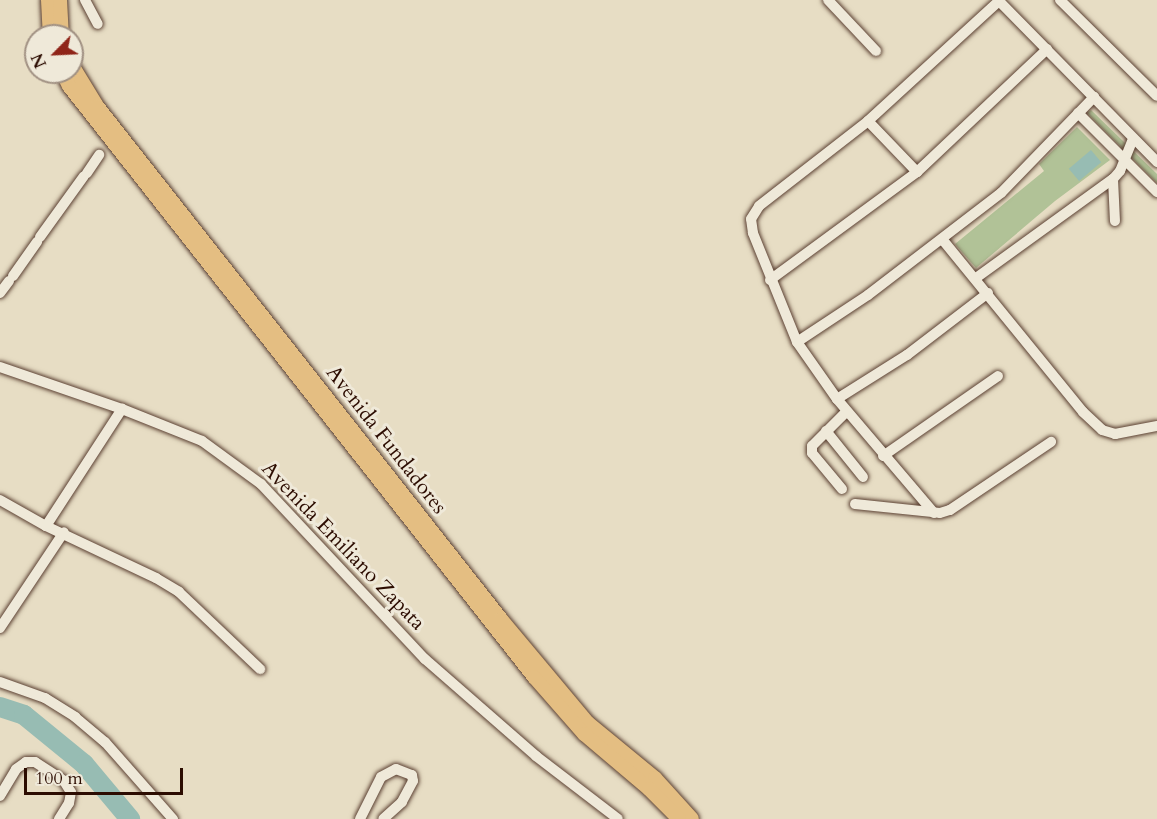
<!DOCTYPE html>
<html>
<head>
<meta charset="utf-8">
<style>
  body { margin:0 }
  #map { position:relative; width:1157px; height:819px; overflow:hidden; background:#e7ddc4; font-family:Cardo,serif }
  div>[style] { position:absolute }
  .green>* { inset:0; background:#b1c297 }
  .water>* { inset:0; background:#97bcb3; transform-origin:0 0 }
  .river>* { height:20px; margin:-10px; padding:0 10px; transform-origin:10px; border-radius:10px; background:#97bcb3 }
  .roads { filter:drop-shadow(0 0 2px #5b4032) drop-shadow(0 0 2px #5b4032) }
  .minor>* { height:10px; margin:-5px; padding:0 5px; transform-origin:5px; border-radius:5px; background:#efe9d9 }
  .major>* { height:14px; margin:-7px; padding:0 7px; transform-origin:7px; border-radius:7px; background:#e4be82 }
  span { translate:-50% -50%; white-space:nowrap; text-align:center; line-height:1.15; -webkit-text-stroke:6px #efe9d9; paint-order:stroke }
  .street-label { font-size:21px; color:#2c0c01 }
  .north { position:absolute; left:24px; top:24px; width:60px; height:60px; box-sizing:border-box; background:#efe9d9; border:2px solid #a19183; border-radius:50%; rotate:246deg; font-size:16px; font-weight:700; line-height:24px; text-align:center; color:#2c0c01 }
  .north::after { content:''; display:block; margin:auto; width:21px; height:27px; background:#8f2418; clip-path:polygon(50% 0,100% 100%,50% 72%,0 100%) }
  .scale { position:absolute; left:24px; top:768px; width:159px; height:27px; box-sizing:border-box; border:3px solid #2c0c01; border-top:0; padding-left:8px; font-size:18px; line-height:21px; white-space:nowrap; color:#2c0c01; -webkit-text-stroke:4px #efe9d9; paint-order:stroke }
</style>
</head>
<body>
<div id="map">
  <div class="green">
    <i style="clip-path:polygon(1091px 110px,1157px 174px,1157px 183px,1087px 113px)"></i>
    <i style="clip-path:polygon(1077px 127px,1110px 160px,1055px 201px,976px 268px,955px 244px,1044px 171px,1039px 164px)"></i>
  </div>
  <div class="water">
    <i style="left:1091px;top:150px;width:16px;height:29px;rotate:50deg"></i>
  </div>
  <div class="river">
    <i style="left:0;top:707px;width:25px;rotate:18deg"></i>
    <i style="left:24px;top:715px;width:77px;rotate:39.2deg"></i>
    <i style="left:84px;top:764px;width:72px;rotate:50.1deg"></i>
  </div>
  <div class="roads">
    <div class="minor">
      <i style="left:85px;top:0;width:27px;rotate:62deg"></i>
      <i style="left:828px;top:0;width:70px;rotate:46.7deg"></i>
      <i style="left:1060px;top:0;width:136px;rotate:44.7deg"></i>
      <i style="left:1078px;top:113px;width:112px;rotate:45deg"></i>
      <i style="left:868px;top:121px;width:71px;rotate:46.1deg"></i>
      <i style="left:87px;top:173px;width:22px;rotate:-56deg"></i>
      <i style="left:1113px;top:179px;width:42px;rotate:87.3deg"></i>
      <i style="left:40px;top:237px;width:75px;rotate:-54.2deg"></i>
      <i style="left:942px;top:239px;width:223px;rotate:50.8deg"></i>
      <i style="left:1083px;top:412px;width:26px;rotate:43deg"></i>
      <i style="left:1102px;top:430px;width:14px;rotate:17deg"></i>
      <i style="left:1115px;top:434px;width:43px;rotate:-10.8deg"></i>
      <i style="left:13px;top:276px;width:42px;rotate:-54.8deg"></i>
      <i style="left:976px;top:278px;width:169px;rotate:-35.9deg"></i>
      <i style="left:1113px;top:179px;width:11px;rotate:-49deg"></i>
      <i style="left:1120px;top:171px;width:35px;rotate:-68deg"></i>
      <i style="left:770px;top:280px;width:182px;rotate:-36.3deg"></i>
      <i style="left:917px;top:172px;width:179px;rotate:-43.4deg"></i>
      <i style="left:0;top:293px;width:15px;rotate:-53deg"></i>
      <i style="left:797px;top:342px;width:85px;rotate:-33.5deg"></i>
      <i style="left:868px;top:295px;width:168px;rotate:-37.5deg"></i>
      <i style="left:1001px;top:193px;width:134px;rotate:-45.9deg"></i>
      <i style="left:0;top:367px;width:129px;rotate:19deg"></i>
      <i style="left:122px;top:409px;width:86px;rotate:21.8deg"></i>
      <i style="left:202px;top:441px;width:73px;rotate:36.1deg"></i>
      <i style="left:261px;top:484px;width:240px;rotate:46.9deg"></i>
      <i style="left:425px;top:659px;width:147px;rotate:41.1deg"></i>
      <i style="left:536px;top:756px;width:103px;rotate:37.5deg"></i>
      <i style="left:837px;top:399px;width:83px;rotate:-32.2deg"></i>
      <i style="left:907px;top:355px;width:102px;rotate:-37.4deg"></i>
      <i style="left:826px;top:431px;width:59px;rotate:51.2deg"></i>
      <i style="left:883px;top:456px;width:140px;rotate:-34.8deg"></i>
      <i style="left:842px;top:489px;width:47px;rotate:-129.8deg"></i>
      <i style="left:812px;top:453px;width:7px;rotate:-90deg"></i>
      <i style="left:812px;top:446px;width:49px;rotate:-45deg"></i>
      <i style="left:0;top:500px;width:53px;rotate:29.5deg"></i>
      <i style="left:46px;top:526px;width:122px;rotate:25.3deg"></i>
      <i style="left:156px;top:578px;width:27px;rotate:31deg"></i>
      <i style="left:179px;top:592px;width:112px;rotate:43.5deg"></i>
      <i style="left:855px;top:504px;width:85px;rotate:6deg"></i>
      <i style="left:940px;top:513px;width:10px;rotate:-17deg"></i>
      <i style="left:950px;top:510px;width:122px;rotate:-34deg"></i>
      <i style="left:934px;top:513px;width:150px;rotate:-130.4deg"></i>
      <i style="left:837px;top:399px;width:70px;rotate:-125.1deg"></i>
      <i style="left:797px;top:342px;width:118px;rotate:-112deg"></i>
      <i style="left:753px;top:233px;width:14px;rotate:-98deg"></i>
      <i style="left:751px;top:219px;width:15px;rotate:-58deg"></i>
      <i style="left:759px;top:206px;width:138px;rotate:-37.9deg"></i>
      <i style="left:868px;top:121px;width:178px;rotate:-42.5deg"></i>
      <i style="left:999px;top:1px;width:226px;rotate:45.5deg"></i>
      <i style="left:46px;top:526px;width:140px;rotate:-57deg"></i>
      <i style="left:0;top:628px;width:115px;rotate:-56.3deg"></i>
      <i style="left:0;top:682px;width:48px;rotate:19.6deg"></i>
      <i style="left:45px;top:698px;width:36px;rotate:32deg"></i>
      <i style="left:75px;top:717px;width:39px;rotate:40deg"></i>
      <i style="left:105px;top:742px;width:103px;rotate:48.6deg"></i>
      <i style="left:0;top:796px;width:31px;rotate:-59deg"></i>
      <i style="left:16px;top:769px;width:12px;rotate:-35deg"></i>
      <i style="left:26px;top:762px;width:9px"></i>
      <i style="left:35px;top:762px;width:35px;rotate:33deg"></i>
      <i style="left:64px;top:781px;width:13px;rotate:58deg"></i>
      <i style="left:71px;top:792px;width:11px;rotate:100deg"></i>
      <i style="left:69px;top:803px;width:19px;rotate:122deg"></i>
      <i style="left:360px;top:819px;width:47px;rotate:-63.4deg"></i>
      <i style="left:381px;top:777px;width:17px;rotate:-28deg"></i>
      <i style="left:396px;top:769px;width:17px;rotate:21deg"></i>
      <i style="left:412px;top:775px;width:6px;rotate:81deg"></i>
      <i style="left:413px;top:781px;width:24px;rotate:118deg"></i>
      <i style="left:402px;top:802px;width:25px;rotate:138deg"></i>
    </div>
    <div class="major">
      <i style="left:48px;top:0;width:36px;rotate:87deg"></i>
      <i style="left:60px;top:0;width:36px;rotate:87deg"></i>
      <i style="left:72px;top:65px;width:48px;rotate:58.6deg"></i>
      <i style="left:97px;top:106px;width:653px;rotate:51.78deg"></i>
      <i style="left:501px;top:619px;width:136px;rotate:50.1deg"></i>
      <i style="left:588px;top:723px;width:87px;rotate:39.4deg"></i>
      <i style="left:655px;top:778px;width:55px;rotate:47.9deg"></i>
      <i style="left:62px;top:72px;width:16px;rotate:63deg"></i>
      <i style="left:69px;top:86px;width:752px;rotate:51.8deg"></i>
      <i style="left:534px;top:677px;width:76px;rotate:48.7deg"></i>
      <i style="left:584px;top:734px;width:85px;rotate:40.2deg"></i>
      <i style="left:649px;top:789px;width:42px;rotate:45deg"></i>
    </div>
  </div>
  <div class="street-label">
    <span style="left:386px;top:440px;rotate:52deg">Avenida Fundadores</span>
    <span style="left:343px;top:546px;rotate:46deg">Avenida Emiliano Zapata</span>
  </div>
  <div class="north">N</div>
  <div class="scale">100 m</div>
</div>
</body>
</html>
